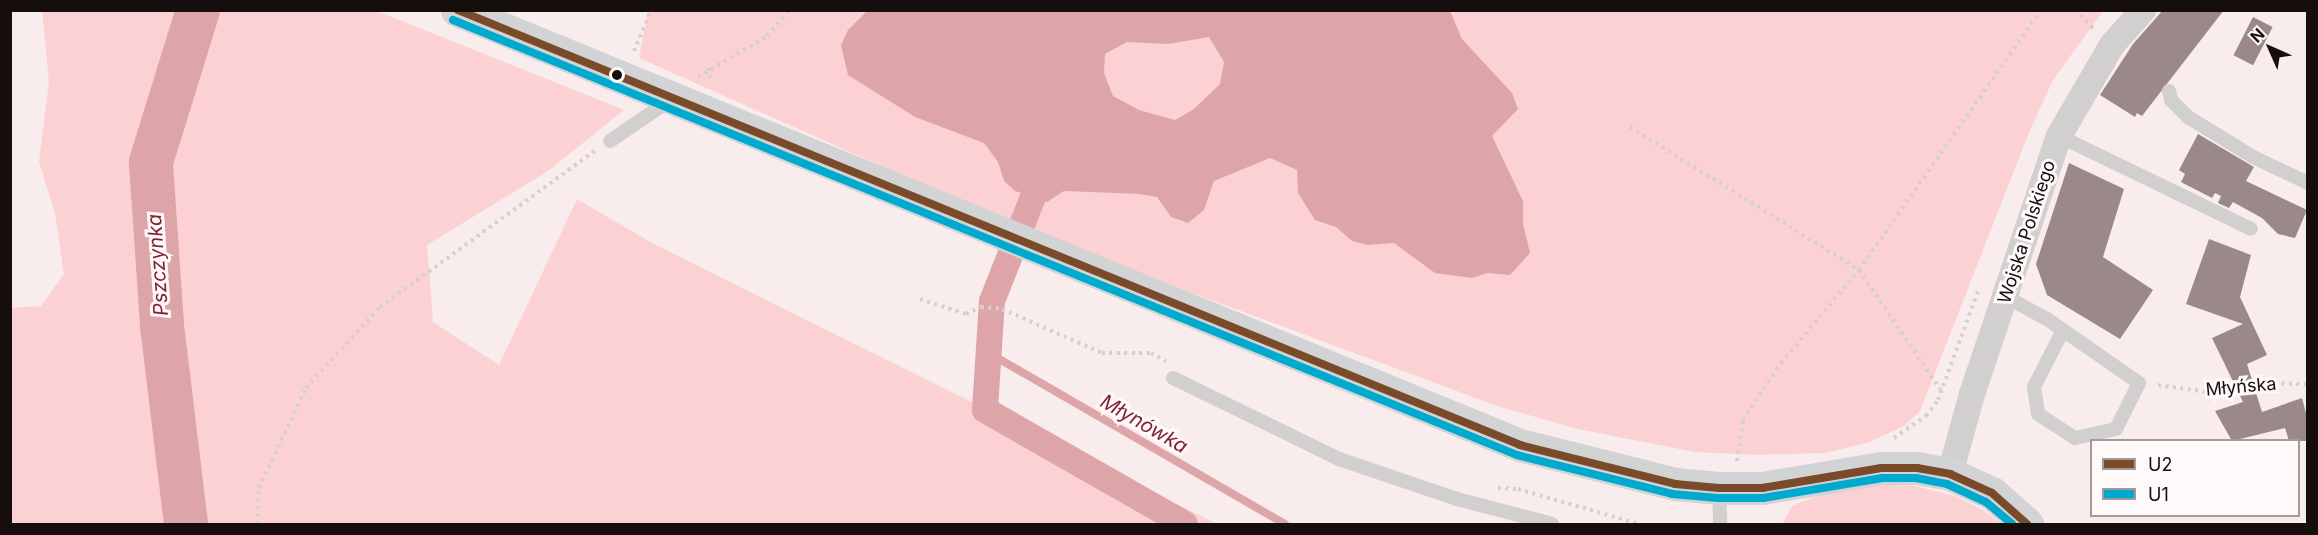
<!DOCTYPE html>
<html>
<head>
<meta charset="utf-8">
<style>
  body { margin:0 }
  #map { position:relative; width:2318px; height:535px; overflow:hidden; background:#f9eced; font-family:Inter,sans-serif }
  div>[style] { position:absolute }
  .green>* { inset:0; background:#fcd1d4 }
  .water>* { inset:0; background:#dea5a9 }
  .stream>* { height:8px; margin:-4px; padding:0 4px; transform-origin:4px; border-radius:4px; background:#dea5a9 }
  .canal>* { height:26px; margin:-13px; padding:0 13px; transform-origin:13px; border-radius:13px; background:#dea5a9 }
  .river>* { height:44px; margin:-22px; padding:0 22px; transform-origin:22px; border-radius:22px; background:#dea5a9 }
  .building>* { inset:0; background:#9a888b; transform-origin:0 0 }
  .path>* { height:4px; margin-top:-2px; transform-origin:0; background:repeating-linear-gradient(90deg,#d4d0d0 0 3px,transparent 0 7.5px) }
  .lane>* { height:14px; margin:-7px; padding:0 7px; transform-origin:7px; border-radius:7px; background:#d2cfcf }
  .street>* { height:26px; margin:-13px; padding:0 13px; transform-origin:13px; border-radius:13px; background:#d2cfcf }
  .secondary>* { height:33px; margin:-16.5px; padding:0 16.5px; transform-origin:16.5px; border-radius:16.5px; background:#d2d3d4 }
  .bus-1>* { height:8px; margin:-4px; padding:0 4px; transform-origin:4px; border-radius:4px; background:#7a4b2a }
  .bus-2>* { height:8px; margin:-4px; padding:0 4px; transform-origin:4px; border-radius:4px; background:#00a9ce }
  .dots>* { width:16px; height:16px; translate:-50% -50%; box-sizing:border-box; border:3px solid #fff9f9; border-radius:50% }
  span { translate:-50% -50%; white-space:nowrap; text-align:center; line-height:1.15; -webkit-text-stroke:6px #fff9f9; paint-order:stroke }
  .street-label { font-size:18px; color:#160d0d }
  .water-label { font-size:20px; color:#7d2333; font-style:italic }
  .frame { position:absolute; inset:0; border:12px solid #160d0d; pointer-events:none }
  .legend { position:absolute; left:2090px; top:439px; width:210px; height:78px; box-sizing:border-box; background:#fff9f9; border:2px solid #a29b9b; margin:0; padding:8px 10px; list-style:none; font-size:18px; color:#160d0d }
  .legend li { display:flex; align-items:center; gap:12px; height:30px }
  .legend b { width:30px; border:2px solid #a29b9b }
  .north { position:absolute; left:2240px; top:18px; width:60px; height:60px; -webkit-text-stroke:4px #fff9f9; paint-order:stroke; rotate:315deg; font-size:16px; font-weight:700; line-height:24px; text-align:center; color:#160d0d }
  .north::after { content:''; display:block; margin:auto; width:21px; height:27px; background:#160d0d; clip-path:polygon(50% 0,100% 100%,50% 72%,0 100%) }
</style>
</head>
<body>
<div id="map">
  <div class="green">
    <i style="clip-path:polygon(42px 10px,377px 11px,624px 110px,548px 171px,427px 245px,433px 322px,499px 365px,577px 199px,652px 243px,1217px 524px,11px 524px,11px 308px,41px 306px,64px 274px,55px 213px,39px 162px,49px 82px)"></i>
    <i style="clip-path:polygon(648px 10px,2103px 11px,2053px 80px,2030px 130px,1920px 411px,1904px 426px,1870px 442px,1825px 453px,1757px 455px,1695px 452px,1578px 429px,1500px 407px,1038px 236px,639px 58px)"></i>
    <i style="clip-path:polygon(1884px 484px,1915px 486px,1955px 496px,1983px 510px,2001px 524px,1782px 524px,1792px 506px,1821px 494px)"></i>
  </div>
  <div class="water">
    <i style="clip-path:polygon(evenodd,867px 11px,1450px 11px,1462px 39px,1512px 93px,1518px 109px,1492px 136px,1523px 201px,1523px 224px,1530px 253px,1510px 275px,1487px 273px,1472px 278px,1435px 273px,1394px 243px,1368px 245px,1352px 241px,1336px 227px,1315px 220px,1298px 193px,1297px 170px,1270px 158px,1214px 181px,1204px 210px,1188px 223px,1171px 217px,1157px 197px,1139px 194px,1064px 191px,1047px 202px,1015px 191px,1004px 181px,998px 162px,984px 143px,915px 117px,848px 75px,841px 45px,848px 30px,867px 11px,1209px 37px,1224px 62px,1220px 84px,1194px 109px,1175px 120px,1139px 110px,1113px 96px,1104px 73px,1105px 54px,1127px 42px,1168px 44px,1209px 37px)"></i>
  </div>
  <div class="stream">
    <i style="left:987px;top:352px;width:344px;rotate:30deg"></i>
  </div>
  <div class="canal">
    <i style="left:1033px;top:197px;width:112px;rotate:111.5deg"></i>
    <i style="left:992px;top:301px;width:109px;rotate:93.7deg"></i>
    <i style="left:985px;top:410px;width:230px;rotate:29.7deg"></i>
  </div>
  <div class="river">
    <i style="left:186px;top:524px;width:200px;rotate:-96.9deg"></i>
    <i style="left:162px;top:325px;width:163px;rotate:-93.9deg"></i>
    <i style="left:151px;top:162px;width:159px;rotate:-72.8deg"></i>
  </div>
  <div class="building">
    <i style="clip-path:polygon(2163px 10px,2224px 10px,2142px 116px,2137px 113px,2135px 117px,2100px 95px,2133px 44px)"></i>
    <i style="left:2253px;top:17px;width:22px;height:43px;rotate:27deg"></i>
    <i style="clip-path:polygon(2198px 134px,2254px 167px,2246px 181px,2307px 210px,2295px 238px,2278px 234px,2262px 218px,2233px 202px,2229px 208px,2218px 203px,2221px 196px,2215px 193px,2212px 198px,2181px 182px,2185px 174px,2179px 170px)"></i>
    <i style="clip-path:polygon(2069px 163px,2124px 189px,2103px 257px,2153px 290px,2120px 339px,2047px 295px,2036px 264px)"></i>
    <i style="clip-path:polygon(2209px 239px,2251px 255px,2240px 297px,2267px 355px,2247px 364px,2262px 412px,2302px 398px,2307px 417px,2307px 441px,2289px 441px,2285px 428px,2232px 441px,2215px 411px,2243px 402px,2212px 338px,2243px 324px,2186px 304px)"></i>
  </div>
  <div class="path">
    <i style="left:2075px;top:10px;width:27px;rotate:45deg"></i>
    <i style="left:634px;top:51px;width:44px;rotate:-67.5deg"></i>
    <i style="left:708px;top:68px;width:15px;rotate:79deg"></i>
    <i style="left:698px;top:77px;width:80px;rotate:-30.7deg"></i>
    <i style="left:767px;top:36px;width:35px;rotate:-49deg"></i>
    <i style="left:1630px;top:127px;width:270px;rotate:32deg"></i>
    <i style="left:1859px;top:270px;width:145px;rotate:55.7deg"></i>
    <i style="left:920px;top:299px;width:48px;rotate:18.1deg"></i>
    <i style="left:966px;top:314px;width:17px;rotate:-25deg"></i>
    <i style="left:981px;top:307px;width:21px;rotate:5deg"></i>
    <i style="left:1002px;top:309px;width:109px;rotate:23.7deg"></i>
    <i style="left:1102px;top:353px;width:49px"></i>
    <i style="left:1151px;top:353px;width:17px;rotate:28deg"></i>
    <i style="left:2158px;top:385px;width:50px;rotate:8deg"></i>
    <i style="left:2208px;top:392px;width:67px;rotate:-7.8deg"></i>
    <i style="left:2274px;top:383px;width:34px;rotate:2deg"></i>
    <i style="left:1894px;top:438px;width:39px;rotate:-35deg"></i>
    <i style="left:1926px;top:416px;width:20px;rotate:-53deg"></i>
    <i style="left:1938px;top:400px;width:116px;rotate:-69.8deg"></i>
    <i style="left:1737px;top:461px;width:41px;rotate:-81.7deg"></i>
    <i style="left:1743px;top:420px;width:69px;rotate:-56.3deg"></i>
    <i style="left:1781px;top:363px;width:121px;rotate:-50deg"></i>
    <i style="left:1859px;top:270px;width:317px;rotate:-55deg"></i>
    <i style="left:1498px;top:488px;width:20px;rotate:3deg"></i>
    <i style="left:1518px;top:489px;width:126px;rotate:16.1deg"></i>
    <i style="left:257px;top:524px;width:36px;rotate:-87deg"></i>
    <i style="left:259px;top:488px;width:110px;rotate:-64.8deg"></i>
    <i style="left:306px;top:388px;width:110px;rotate:-47.6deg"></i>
    <i style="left:380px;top:307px;width:266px;rotate:-36deg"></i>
  </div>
  <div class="lane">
    <i style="left:2169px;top:91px;width:9px;rotate:77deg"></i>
    <i style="left:2171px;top:100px;width:24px;rotate:45deg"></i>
    <i style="left:2188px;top:117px;width:76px;rotate:31.6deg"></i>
    <i style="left:2253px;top:157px;width:61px;rotate:25.3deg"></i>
    <i style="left:2059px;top:136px;width:213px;rotate:25.8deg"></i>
    <i style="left:610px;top:141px;width:73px;rotate:-34.3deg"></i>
    <i style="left:2006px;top:297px;width:47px;rotate:28.2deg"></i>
    <i style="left:2047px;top:319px;width:112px;rotate:34.8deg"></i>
    <i style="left:2139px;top:383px;width:51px;rotate:116.6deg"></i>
    <i style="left:2116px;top:429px;width:42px;rotate:167.6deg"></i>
    <i style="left:2075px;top:438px;width:44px;rotate:-147deg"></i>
    <i style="left:2038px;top:414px;width:27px;rotate:-98deg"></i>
    <i style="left:2034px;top:387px;width:64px;rotate:-63deg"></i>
    <i style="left:1173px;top:378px;width:185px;rotate:26deg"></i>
    <i style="left:1339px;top:459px;width:125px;rotate:18.7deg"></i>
    <i style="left:1457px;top:499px;width:98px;rotate:14.7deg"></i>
    <i style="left:1719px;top:488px;width:36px;rotate:88deg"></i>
  </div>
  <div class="street">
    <i style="left:1950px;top:474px;width:83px;rotate:-74.6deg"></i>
    <i style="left:1972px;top:394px;width:272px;rotate:-71.4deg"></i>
    <i style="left:2059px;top:136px;width:105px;rotate:-59.8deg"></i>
    <i style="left:2112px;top:45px;width:47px;rotate:-48.5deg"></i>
  </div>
  <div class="secondary">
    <i style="left:457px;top:10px;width:1149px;rotate:22.26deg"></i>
    <i style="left:1520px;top:445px;width:160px;rotate:14.1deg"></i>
    <i style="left:1675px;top:484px;width:44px;rotate:5.2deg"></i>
    <i style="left:1719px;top:488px;width:43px"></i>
    <i style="left:1762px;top:488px;width:121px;rotate:-9.5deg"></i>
    <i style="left:1881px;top:468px;width:36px"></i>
    <i style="left:1917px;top:468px;width:34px;rotate:10deg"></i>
    <i style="left:1950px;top:474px;width:46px;rotate:24.3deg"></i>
    <i style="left:1992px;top:493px;width:47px;rotate:41.5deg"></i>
  </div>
  <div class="bus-1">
    <i style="left:458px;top:10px;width:1148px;rotate:22.27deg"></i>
    <i style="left:1520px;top:445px;width:160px;rotate:14.1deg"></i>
    <i style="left:1675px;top:484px;width:44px;rotate:5.2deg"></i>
    <i style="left:1719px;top:488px;width:43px"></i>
    <i style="left:1762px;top:488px;width:121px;rotate:-9.5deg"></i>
    <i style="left:1881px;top:468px;width:36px"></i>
    <i style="left:1917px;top:468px;width:34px;rotate:10deg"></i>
    <i style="left:1950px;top:474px;width:46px;rotate:24.3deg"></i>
    <i style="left:1992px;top:493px;width:47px;rotate:41.5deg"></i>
  </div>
  <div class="bus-2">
    <i style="left:453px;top:20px;width:1149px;rotate:22.24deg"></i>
    <i style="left:1517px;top:455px;width:160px;rotate:14.1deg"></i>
    <i style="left:1672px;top:494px;width:46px;rotate:5deg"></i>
    <i style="left:1718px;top:498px;width:45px"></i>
    <i style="left:1763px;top:498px;width:121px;rotate:-9.5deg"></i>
    <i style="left:1882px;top:478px;width:34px"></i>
    <i style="left:1916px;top:478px;width:32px;rotate:11deg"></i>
    <i style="left:1947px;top:484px;width:43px;rotate:24.8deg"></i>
    <i style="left:1986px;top:502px;width:34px;rotate:40deg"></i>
  </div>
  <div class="dots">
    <i style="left:617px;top:75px;background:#160d0d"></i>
  </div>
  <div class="street-label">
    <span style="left:2027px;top:232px;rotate:-72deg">Wojska Polskiego</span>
    <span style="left:2241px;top:387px;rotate:-5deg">Młyńska</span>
  </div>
  <div class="water-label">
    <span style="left:158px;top:265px;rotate:-94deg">Pszczynka</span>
    <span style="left:1144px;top:424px;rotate:30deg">Młynówka</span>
  </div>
  <div class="frame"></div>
  <ul class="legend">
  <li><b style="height:8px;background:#7a4b2a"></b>U2</li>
  <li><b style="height:8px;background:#00a9ce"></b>U1</li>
  </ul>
  <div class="north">N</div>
</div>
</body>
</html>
